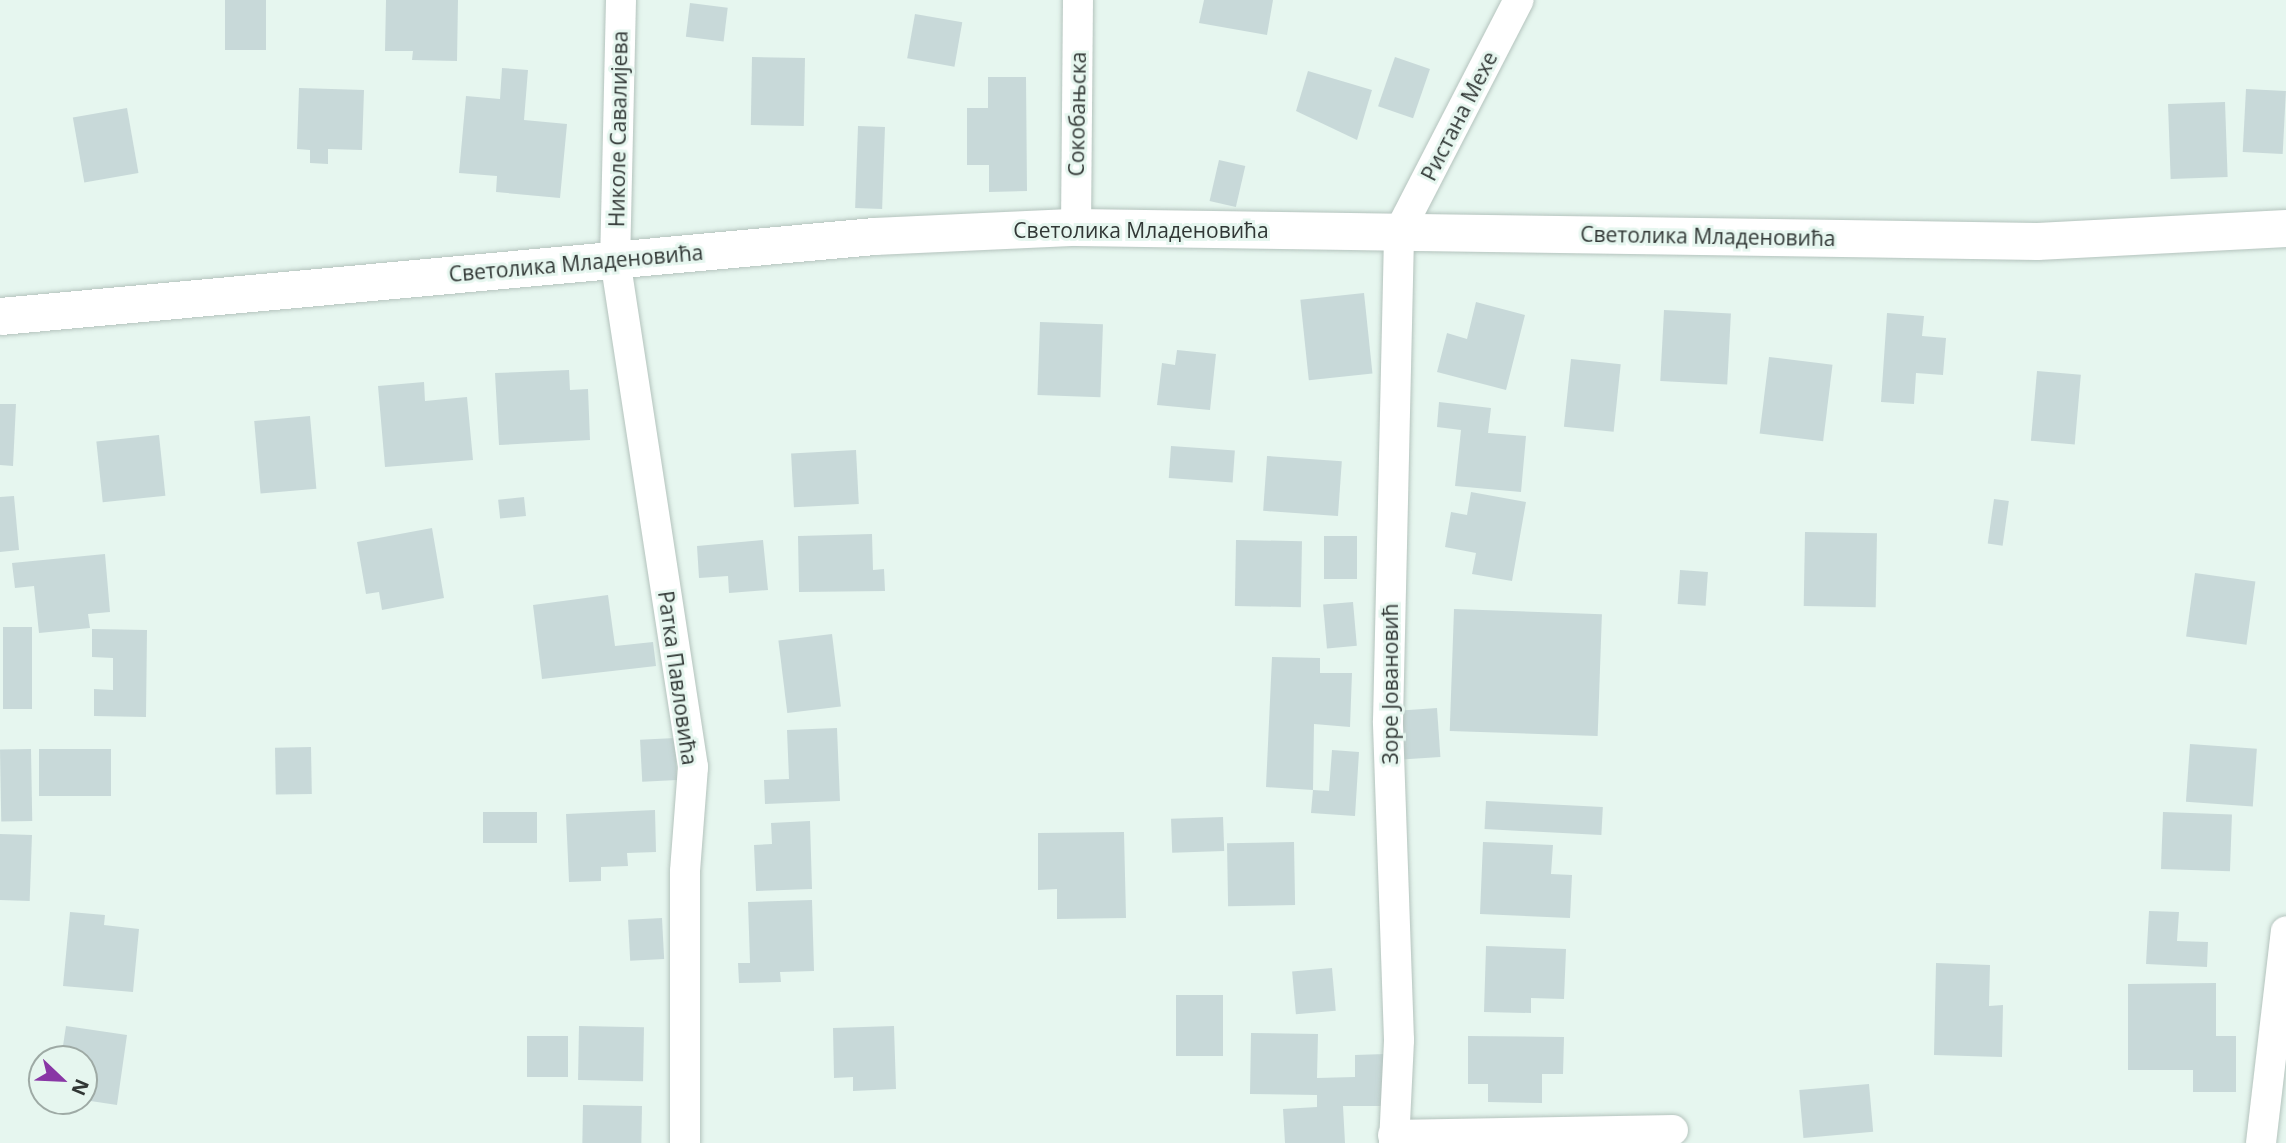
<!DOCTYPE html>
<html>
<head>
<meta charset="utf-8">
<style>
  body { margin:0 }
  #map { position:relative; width:2286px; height:1143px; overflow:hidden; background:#e6f6ef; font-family:"Open Sans",sans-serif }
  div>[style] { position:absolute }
  .building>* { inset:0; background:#c8d9d9; transform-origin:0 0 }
  .roads { filter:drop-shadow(0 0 2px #b4c3bd) drop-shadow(0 0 2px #b4c3bd) }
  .minor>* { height:30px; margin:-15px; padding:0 15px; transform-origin:15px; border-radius:15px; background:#fff }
  .tertiary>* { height:37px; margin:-18.5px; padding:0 18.5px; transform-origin:18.5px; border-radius:18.5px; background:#fff }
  span { translate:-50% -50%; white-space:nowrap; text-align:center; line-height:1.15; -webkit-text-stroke:6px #e6f6ef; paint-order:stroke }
  .street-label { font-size:21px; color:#313735 }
  .north { position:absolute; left:28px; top:1045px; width:70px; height:70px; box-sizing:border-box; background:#e6f6ef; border:2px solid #9eaaa5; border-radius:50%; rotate:113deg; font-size:19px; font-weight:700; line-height:28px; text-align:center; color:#313735 }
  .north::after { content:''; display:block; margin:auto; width:24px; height:32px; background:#8937a5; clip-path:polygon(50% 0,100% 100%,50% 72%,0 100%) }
</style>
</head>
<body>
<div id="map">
  <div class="building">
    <i style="left:225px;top:0;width:41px;height:50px"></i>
    <i style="clip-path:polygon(386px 0,458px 0,457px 61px,412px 60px,413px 51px,385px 51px)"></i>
    <i style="clip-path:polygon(1204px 0,1273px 0,1267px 35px,1199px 23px)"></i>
    <i style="left:690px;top:3px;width:38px;height:34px;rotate:7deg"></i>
    <i style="left:915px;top:14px;width:48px;height:45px;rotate:10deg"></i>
    <i style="left:752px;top:57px;width:53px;height:68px;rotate:1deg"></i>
    <i style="left:1395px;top:57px;width:37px;height:52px;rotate:19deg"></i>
    <i style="clip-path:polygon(502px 68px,528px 70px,524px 120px,567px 124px,560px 198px,496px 192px,497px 176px,459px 173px,466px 96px,500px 99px)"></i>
    <i style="clip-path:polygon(1308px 71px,1372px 90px,1357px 140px,1296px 111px)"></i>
    <i style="clip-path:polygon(988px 77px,1026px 77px,1027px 191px,989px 192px,989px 165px,967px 165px,967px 108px,988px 108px)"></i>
    <i style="clip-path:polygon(299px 88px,364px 90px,362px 150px,328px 149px,328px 164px,310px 163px,310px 150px,297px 149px)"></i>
    <i style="left:2246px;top:89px;width:40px;height:63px;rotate:3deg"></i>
    <i style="left:2225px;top:102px;width:75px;height:57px;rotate:88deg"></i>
    <i style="left:127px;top:108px;width:66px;height:55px;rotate:80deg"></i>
    <i style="left:858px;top:126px;width:27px;height:82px;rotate:2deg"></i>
    <i style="left:1219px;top:160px;width:27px;height:42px;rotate:13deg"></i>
    <i style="left:1364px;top:293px;width:81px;height:64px;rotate:84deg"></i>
    <i style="clip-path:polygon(1476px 302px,1525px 315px,1506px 390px,1437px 372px,1447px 333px,1467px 339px)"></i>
    <i style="left:1664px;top:310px;width:67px;height:71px;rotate:3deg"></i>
    <i style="clip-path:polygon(1887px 313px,1924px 316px,1922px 336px,1946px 338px,1943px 375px,1916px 373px,1914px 404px,1881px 402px)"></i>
    <i style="left:1040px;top:322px;width:63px;height:73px;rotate:2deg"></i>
    <i style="clip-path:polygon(1177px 350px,1216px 354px,1210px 410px,1157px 405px,1162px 363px,1175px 365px)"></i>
    <i style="left:1769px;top:357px;width:64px;height:77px;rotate:7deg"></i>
    <i style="left:1571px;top:359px;width:50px;height:68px;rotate:6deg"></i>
    <i style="clip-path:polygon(569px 370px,570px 390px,588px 389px,590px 440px,499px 445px,495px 373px)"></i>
    <i style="left:2037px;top:371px;width:44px;height:70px;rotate:5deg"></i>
    <i style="clip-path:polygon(424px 382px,425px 401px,467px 397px,473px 460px,385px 467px,378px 386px)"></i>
    <i style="clip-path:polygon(1439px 402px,1491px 408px,1488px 433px,1526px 436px,1521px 492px,1455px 486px,1461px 430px,1437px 427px)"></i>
    <i style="clip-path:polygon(0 404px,16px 404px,13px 466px,0 465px)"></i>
    <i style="left:310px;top:416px;width:73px;height:56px;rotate:85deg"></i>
    <i style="left:159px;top:435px;width:61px;height:63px;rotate:84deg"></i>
    <i style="left:1171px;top:446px;width:64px;height:32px;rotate:4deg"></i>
    <i style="left:856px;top:450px;width:54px;height:65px;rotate:87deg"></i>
    <i style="left:1267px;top:456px;width:75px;height:55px;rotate:4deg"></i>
    <i style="clip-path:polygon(1471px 492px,1526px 502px,1512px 581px,1472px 574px,1476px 553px,1445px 547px,1451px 512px,1467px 515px)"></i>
    <i style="clip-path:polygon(14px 496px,19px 550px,0 552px,0 497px)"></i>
    <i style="left:524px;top:497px;width:19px;height:26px;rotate:84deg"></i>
    <i style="left:1994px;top:499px;width:15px;height:45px;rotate:8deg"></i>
    <i style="clip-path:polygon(432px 528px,444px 598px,382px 610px,379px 592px,366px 594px,357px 542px)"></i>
    <i style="left:1805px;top:532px;width:72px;height:74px;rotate:1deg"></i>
    <i style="clip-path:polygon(872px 534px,873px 570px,884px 569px,885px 591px,799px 592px,798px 536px)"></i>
    <i style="left:1324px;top:536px;width:33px;height:43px"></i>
    <i style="clip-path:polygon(763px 540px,768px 590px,729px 593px,728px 576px,699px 578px,697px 546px)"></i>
    <i style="left:1236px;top:540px;width:66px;height:66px;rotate:1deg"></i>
    <i style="clip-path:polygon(105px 554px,110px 612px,88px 614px,90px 628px,39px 633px,34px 586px,15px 588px,12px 563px)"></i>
    <i style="left:1680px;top:570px;width:28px;height:34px;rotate:4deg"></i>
    <i style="left:2195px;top:573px;width:61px;height:64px;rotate:8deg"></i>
    <i style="clip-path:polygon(608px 595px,615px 646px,653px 642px,656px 666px,542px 679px,533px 605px)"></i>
    <i style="left:1353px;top:602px;width:44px;height:30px;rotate:85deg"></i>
    <i style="left:1454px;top:609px;width:148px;height:122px;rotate:2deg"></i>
    <i style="left:3px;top:627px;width:29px;height:82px"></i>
    <i style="clip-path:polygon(92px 629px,147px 630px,146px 717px,94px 716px,94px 689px,113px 690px,113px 658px,92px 657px)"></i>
    <i style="left:832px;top:634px;width:73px;height:54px;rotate:83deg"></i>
    <i style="clip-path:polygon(1272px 657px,1320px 658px,1320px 673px,1352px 673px,1350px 727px,1314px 724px,1313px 790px,1266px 787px)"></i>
    <i style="left:1437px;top:708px;width:49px;height:39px;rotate:86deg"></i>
    <i style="clip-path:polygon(837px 728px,840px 801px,765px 804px,764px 780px,789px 779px,787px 730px)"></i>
    <i style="left:675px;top:738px;width:42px;height:35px;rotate:87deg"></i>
    <i style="left:2190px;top:744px;width:67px;height:58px;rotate:4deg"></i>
    <i style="left:311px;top:747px;width:47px;height:36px;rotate:89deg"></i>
    <i style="left:31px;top:749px;width:72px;height:31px;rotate:89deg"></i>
    <i style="left:39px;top:749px;width:72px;height:47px"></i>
    <i style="clip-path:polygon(1332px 750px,1359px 752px,1355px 816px,1311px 813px,1313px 790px,1329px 791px)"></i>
    <i style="left:1486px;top:801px;width:117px;height:28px;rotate:3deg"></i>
    <i style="clip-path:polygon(655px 810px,656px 852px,627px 853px,628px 866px,601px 867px,601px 881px,569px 882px,566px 814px)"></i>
    <i style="left:537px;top:812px;width:31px;height:54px;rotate:90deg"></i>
    <i style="left:2163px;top:812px;width:69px;height:57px;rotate:2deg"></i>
    <i style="left:1223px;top:817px;width:34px;height:52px;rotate:88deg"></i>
    <i style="clip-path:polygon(810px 821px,812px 889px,756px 891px,754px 845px,772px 844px,771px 823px)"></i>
    <i style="clip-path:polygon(1124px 832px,1126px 918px,1057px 919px,1057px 889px,1038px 890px,1038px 833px)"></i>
    <i style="left:0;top:834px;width:32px;height:66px;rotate:2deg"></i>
    <i style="left:1294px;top:842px;width:63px;height:67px;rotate:89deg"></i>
    <i style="clip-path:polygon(1483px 842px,1553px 845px,1551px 874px,1572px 875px,1570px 918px,1480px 914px)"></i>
    <i style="clip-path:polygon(812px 900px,814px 971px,780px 972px,781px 982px,739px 983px,738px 963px,750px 963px,748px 902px)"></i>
    <i style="clip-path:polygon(2149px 911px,2179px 912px,2177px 941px,2208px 942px,2207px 967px,2146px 964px)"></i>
    <i style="clip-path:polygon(70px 912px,105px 915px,104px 925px,139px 929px,133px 992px,63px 986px)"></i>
    <i style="left:662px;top:918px;width:41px;height:34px;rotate:87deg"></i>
    <i style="clip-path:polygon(1486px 946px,1566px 949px,1564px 999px,1531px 998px,1531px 1013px,1484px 1012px)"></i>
    <i style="clip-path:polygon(1936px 963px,1990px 965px,1989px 1006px,2003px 1005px,2002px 1057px,1934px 1055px)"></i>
    <i style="left:1332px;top:968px;width:43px;height:40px;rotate:85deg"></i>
    <i style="clip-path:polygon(2216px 983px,2216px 1036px,2236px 1036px,2236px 1092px,2193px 1092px,2193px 1070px,2128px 1070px,2128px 984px)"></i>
    <i style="left:1176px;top:995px;width:47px;height:61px"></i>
    <i style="clip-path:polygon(66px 1026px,127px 1035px,117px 1105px,84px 1100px,84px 1059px,61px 1059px)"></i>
    <i style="left:579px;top:1026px;width:65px;height:54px;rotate:1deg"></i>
    <i style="clip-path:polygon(894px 1026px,896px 1089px,853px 1091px,853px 1077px,834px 1078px,833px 1028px)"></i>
    <i style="clip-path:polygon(1251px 1033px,1318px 1034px,1317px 1078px,1355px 1077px,1355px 1055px,1385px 1054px,1385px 1106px,1343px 1106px,1345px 1143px,1285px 1143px,1283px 1109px,1317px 1107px,1317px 1095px,1250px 1094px)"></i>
    <i style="left:527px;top:1036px;width:41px;height:41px"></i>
    <i style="clip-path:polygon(1468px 1036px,1564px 1037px,1563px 1074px,1542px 1074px,1542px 1103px,1488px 1102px,1488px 1084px,1468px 1084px)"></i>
    <i style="left:1869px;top:1084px;width:48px;height:70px;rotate:85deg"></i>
    <i style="left:583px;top:1105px;width:59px;height:38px;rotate:1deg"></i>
  </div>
  <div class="roads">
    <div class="minor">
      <i style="left:621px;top:0;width:259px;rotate:91.3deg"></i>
      <i style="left:615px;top:259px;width:514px;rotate:81.27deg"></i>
      <i style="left:693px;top:767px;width:104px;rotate:94.4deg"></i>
      <i style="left:685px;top:871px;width:272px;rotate:90deg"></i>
      <i style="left:1076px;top:227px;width:227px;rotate:-89.5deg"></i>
      <i style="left:1393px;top:1135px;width:280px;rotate:-1deg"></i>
      <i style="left:1394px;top:1143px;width:103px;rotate:-87.2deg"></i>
      <i style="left:1399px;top:1040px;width:319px;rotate:-92deg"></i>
      <i style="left:1388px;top:721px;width:489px;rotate:-88.7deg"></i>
      <i style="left:1399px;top:232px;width:261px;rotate:-62.7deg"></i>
      <i style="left:2261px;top:1143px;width:213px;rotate:-83.3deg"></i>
    </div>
    <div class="tertiary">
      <i style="left:0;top:316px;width:878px;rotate:-5.23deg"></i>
      <i style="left:874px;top:236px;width:202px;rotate:-2.6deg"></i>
      <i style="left:1076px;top:227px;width:961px;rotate:0.83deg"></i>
      <i style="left:2037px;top:241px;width:249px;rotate:-3deg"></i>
    </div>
  </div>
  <div class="street-label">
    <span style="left:1077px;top:114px;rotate:-89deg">Сокобањска</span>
    <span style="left:1459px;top:116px;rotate:-63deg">Ристана Мехе</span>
    <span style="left:618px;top:129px;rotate:-89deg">Николе Савалијева</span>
    <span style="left:1141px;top:230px">Светолика Младеновића</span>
    <span style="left:1708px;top:236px;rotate:1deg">Светолика Младеновића</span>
    <span style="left:576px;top:263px;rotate:-5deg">Светолика Младеновића</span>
    <span style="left:678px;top:678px;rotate:82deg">Ратка Павловића</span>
    <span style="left:1390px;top:684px;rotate:-90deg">Зоре Јовановић</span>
  </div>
  <div class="north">N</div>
</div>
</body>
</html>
